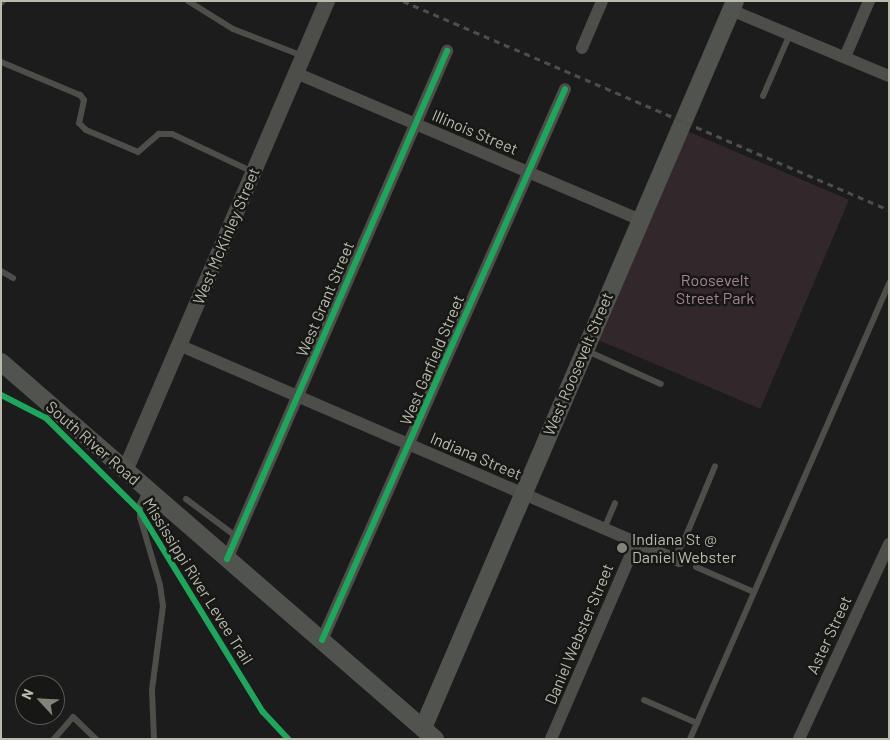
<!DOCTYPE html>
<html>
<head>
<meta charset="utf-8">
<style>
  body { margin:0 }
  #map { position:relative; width:890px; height:740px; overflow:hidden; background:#1c1c1c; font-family:Barlow,sans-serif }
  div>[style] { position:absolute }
  .green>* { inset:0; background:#32282c; transform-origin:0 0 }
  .service>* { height:6px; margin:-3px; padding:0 3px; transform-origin:3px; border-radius:3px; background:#4d4e4a }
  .minor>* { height:12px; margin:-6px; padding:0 6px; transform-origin:6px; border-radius:6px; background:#4d4e4a }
  .tertiary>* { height:16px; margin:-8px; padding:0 8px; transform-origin:8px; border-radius:8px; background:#4d4e4a }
  .secondary>* { height:18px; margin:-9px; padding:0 9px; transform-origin:9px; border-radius:9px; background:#51534e }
  .rail>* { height:3px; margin-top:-1.5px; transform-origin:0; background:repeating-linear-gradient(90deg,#4d4d4a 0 6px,transparent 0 11px) }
  .cycleway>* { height:6px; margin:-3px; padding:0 3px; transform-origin:3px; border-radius:3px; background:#20a55d }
  .dots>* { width:14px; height:14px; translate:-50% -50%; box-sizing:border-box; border:2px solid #171816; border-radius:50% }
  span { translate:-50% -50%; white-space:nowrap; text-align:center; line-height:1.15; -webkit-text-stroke:5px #171816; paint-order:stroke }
  .street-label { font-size:16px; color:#b9bcad }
  .park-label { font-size:16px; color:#a78493 }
  .poi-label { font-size:16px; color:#b9bcad }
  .left { translate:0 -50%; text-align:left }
  .frame { position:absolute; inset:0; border:2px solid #b9bcad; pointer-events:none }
  .north { position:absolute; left:15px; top:675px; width:50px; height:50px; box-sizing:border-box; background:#171816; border:1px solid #585a52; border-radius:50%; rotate:295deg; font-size:14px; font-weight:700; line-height:20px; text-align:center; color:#b9bcad }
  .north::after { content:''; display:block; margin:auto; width:18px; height:22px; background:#82847a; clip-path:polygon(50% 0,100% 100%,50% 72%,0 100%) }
</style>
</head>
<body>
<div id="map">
  <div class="green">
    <i style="left:687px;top:131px;width:176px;height:227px;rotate:23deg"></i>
  </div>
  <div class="service">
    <i style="left:188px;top:1px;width:53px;rotate:31.9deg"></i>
    <i style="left:233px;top:29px;width:75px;rotate:21.1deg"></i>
    <i style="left:1px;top:3px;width:3px;rotate:-45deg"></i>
    <i style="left:1px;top:62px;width:86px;rotate:22.7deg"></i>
    <i style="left:80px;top:95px;width:6px;rotate:51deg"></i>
    <i style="left:84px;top:100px;width:24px;rotate:102deg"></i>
    <i style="left:79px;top:123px;width:10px;rotate:45deg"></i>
    <i style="left:86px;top:130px;width:56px;rotate:22.9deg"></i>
    <i style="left:138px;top:152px;width:28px;rotate:-41deg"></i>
    <i style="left:159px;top:134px;width:13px"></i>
    <i style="left:172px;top:134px;width:89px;rotate:25.1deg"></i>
    <i style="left:763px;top:96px;width:68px;rotate:-66.5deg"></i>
    <i style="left:1px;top:271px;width:14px;rotate:30deg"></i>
    <i style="left:585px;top:350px;width:83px;rotate:24.1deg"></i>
    <i style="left:146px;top:491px;width:14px;rotate:115deg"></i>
    <i style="left:140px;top:504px;width:13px;rotate:90deg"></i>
    <i style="left:140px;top:517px;width:71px;rotate:73.6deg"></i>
    <i style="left:160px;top:585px;width:21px;rotate:82deg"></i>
    <i style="left:163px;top:606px;width:85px;rotate:97.5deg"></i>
    <i style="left:152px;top:690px;width:49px;rotate:87.7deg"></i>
    <i style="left:186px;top:499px;width:64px;rotate:36.7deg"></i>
    <i style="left:604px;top:529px;width:28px;rotate:-67deg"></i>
    <i style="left:673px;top:558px;width:18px;rotate:-56deg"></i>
    <i style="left:683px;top:543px;width:83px;rotate:-67.4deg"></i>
    <i style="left:696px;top:567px;width:63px;rotate:23.3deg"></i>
    <i style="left:644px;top:700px;width:58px;rotate:23.5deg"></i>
    <i style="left:54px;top:739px;width:29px;rotate:-49deg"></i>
    <i style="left:73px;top:717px;width:32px;rotate:44deg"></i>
    <i style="left:690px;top:739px;width:498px;rotate:-66.4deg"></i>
  </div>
  <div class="minor">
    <i style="left:731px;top:10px;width:171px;rotate:22.7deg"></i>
    <i style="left:582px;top:48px;width:51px;rotate:-66.9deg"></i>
    <i style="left:845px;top:57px;width:61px;rotate:-66.8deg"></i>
    <i style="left:296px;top:73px;width:374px;rotate:23.1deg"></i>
    <i style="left:179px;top:345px;width:545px;rotate:23.36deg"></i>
    <i style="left:227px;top:559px;width:554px;rotate:-66.58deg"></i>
    <i style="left:322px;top:640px;width:602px;rotate:-66.2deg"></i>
    <i style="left:551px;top:739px;width:214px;rotate:-66.6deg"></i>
    <i style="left:799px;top:739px;width:215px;rotate:-65.2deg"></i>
  </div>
  <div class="tertiary">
    <i style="left:125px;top:471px;width:512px;rotate:-66.74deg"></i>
  </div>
  <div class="secondary">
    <i style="left:1px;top:362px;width:575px;rotate:40.98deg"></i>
    <i style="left:423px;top:728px;width:791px;rotate:-66.77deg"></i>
  </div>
  <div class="rail">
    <i style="left:403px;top:1px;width:529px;rotate:23.27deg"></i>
  </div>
  <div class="cycleway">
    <i style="left:1px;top:395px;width:51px;rotate:27.1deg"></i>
    <i style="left:46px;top:418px;width:131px;rotate:44.7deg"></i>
    <i style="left:139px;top:510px;width:237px;rotate:58.5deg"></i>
    <i style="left:263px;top:712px;width:37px;rotate:47deg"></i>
    <i style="left:227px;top:559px;width:554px;rotate:-66.58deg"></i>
    <i style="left:322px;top:640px;width:602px;rotate:-66.2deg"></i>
  </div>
  <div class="dots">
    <i style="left:622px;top:548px;background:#82847a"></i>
  </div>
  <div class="street-label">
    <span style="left:475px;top:132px;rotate:23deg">Illinois Street</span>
    <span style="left:226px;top:236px;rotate:-67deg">West McKinley Street</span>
    <span style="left:325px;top:299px;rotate:-67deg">West Grant Street</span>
    <span style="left:432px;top:360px;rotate:-67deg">West Garfield Street</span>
    <span style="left:578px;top:364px;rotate:-67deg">West Roosevelt Street</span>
    <span style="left:93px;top:443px;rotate:41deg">South River Road</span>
    <span style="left:476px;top:456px;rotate:23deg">Indiana Street</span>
    <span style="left:198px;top:581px;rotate:58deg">Mississippi River Levee Trail</span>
    <span style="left:579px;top:634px;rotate:-67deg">Daniel Webster Street</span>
    <span style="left:829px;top:635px;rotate:-65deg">Aster Street</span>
  </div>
  <div class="park-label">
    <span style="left:715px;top:289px">Roosevelt<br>Street Park</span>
  </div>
  <div class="poi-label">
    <span class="left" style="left:632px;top:548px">Indiana St @<br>Daniel Webster</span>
  </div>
  <div class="frame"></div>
  <div class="north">N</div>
</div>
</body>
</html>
